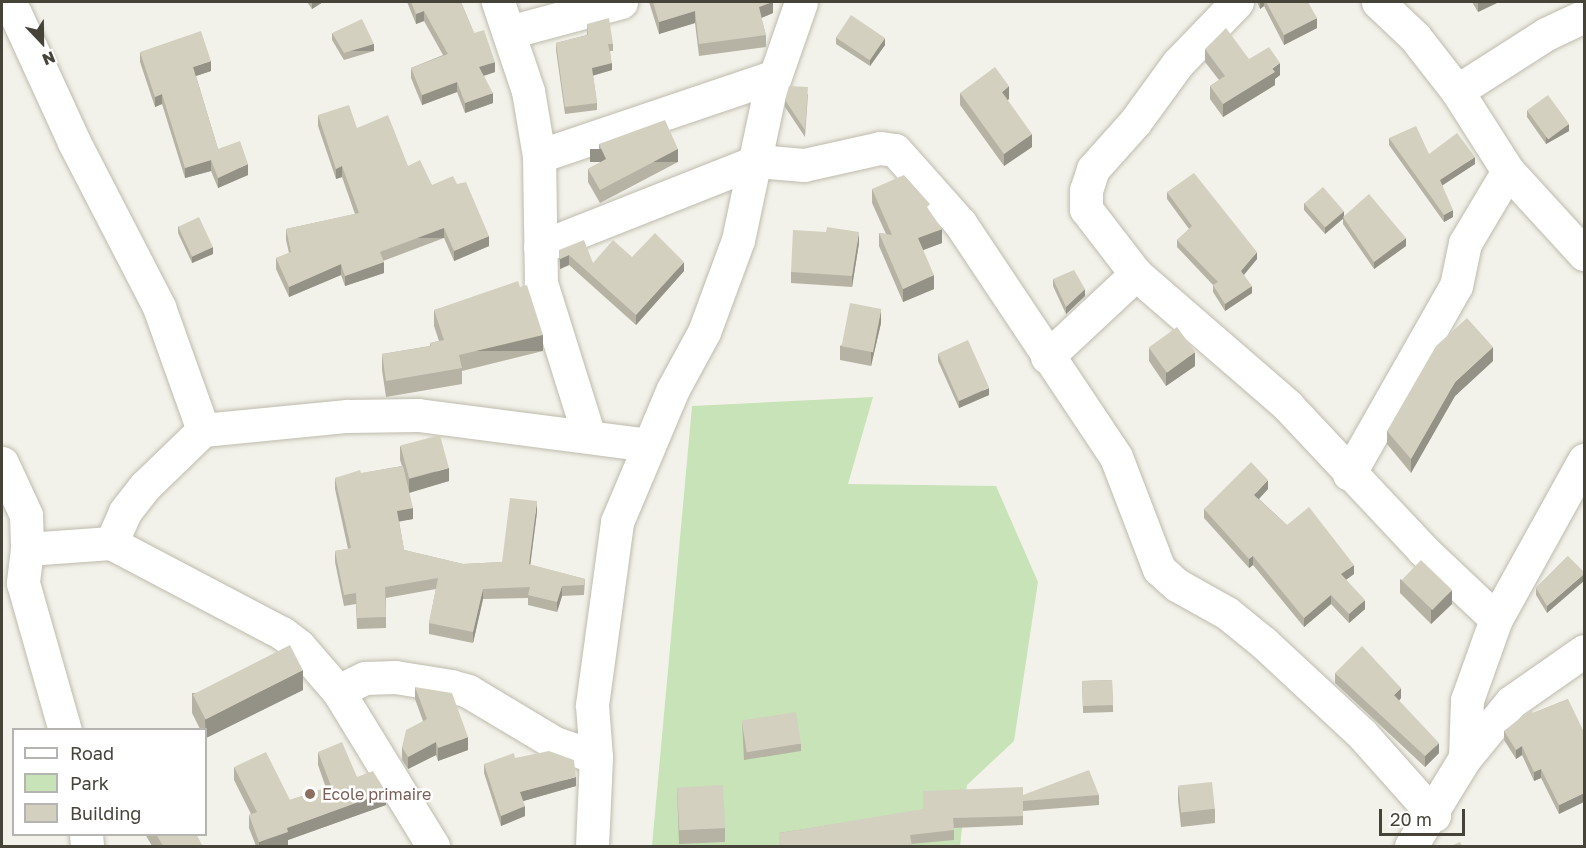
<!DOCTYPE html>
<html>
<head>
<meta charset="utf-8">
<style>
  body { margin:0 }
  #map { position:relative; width:1586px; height:848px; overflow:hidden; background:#f3f2ea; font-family:"Golos Text",sans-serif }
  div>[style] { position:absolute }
  .green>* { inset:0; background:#c7e3b7 }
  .roads { filter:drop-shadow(0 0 2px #bebbad) drop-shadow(0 0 2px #bebbad) }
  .minor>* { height:33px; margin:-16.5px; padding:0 16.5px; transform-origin:16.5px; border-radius:16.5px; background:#fff }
  .wall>* { inset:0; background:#b6b3a5; transform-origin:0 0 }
  .shaded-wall>* { inset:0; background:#949286; transform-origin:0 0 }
  .building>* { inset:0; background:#d4d0c0; transform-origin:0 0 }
  .dots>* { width:16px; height:16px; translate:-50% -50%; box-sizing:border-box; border:3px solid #fff; border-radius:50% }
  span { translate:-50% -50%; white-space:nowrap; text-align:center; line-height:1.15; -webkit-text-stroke:5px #fff; paint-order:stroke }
  .education-label { font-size:16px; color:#785e54 }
  .left { translate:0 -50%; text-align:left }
  .frame { position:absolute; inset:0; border:3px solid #464439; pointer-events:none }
  .legend { position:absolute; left:12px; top:728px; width:195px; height:108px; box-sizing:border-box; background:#fff; border:2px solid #b5b4b0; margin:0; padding:8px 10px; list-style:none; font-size:18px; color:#464439 }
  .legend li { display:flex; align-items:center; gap:12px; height:30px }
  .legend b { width:30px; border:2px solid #b5b4b0 }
  .north { position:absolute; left:12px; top:12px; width:60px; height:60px; -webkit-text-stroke:4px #fff; paint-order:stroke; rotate:158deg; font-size:16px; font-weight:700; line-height:24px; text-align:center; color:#464439 }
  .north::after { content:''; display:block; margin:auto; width:21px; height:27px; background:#464439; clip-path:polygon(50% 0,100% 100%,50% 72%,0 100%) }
  .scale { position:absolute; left:1379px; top:809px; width:86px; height:27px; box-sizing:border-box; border:3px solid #464439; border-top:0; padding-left:8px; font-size:18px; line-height:21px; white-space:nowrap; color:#464439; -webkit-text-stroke:4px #fff; paint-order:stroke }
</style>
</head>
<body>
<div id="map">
  <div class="green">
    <i style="clip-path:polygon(873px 397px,848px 484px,996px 486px,1038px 582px,1014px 741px,967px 785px,960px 846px,652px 846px,692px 406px)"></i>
  </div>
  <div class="roads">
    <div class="minor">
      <i style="left:498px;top:2px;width:94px;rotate:71.4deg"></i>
      <i style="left:528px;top:91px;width:66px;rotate:80.4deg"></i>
      <i style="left:539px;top:156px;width:127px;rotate:89.1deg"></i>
      <i style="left:541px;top:283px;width:160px;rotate:72.6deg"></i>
      <i style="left:1237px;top:2px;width:85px;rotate:134deg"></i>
      <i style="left:1178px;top:63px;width:73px;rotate:126.1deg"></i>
      <i style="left:1135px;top:122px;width:63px;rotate:131.8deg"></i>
      <i style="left:1093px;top:169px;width:22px;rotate:108deg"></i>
      <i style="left:1086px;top:190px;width:19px;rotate:90deg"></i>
      <i style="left:1086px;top:209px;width:82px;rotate:52.4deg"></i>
      <i style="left:1136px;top:274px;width:200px;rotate:40.9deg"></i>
      <i style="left:1287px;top:405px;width:199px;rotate:46.8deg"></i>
      <i style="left:1423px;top:550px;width:100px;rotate:43.4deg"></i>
      <i style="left:1378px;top:2px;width:51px;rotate:43.4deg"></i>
      <i style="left:1415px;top:37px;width:68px;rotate:52.1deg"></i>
      <i style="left:1457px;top:91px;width:95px;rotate:57.5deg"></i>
      <i style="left:1508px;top:171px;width:113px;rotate:47.5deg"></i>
      <i style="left:15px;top:13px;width:142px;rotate:65.4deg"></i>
      <i style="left:74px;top:142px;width:186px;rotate:62.7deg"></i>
      <i style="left:159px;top:307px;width:131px;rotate:70.3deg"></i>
      <i style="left:203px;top:430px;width:81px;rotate:136deg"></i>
      <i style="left:145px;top:486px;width:33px;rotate:128deg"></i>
      <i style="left:125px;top:512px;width:34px;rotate:114deg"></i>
      <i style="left:509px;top:32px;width:116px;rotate:-15deg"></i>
      <i style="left:1457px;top:91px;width:106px;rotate:-32.6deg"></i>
      <i style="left:1546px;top:34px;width:42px;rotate:-25.3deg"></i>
      <i style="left:539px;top:156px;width:249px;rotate:-18.7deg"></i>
      <i style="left:540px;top:247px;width:233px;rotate:-21.6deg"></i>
      <i style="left:757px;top:161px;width:47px;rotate:4.9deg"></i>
      <i style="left:804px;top:165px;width:78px;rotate:-12.6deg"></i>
      <i style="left:880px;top:148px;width:15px;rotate:8deg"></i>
      <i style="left:895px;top:150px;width:98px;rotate:48.3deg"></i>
      <i style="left:960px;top:223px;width:281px;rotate:56.3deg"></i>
      <i style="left:1116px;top:457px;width:120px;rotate:69deg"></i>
      <i style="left:1159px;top:569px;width:24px;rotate:42deg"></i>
      <i style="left:1177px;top:585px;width:57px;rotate:29.2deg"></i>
      <i style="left:1227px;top:613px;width:48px;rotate:39deg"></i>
      <i style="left:1264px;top:643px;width:132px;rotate:42.9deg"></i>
      <i style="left:1361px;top:733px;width:110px;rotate:48.3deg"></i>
      <i style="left:1047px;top:357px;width:122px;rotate:-43deg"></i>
      <i style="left:203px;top:430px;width:145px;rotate:-5.6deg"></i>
      <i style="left:347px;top:416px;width:71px;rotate:-0.8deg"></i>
      <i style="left:418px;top:415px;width:232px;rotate:7.4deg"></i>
      <i style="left:2px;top:463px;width:57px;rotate:65.2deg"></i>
      <i style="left:26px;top:515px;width:34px;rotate:88deg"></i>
      <i style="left:27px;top:549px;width:34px;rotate:97deg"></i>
      <i style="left:23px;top:583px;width:153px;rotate:74.1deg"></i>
      <i style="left:1349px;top:474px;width:216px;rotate:-60.4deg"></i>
      <i style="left:1456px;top:286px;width:44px;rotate:-78.2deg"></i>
      <i style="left:1465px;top:243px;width:84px;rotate:-59.2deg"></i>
      <i style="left:27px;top:549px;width:84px;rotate:-4.1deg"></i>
      <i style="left:111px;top:543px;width:193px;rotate:27.8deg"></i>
      <i style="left:282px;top:633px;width:21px;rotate:37deg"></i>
      <i style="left:299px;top:646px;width:60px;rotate:49.1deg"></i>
      <i style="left:338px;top:691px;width:182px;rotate:58.5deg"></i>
      <i style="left:338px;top:691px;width:30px;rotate:-26deg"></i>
      <i style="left:365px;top:678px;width:30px;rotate:-2deg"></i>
      <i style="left:395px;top:677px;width:57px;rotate:9.1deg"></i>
      <i style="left:451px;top:686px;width:18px;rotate:16deg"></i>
      <i style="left:468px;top:691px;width:101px;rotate:30.9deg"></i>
      <i style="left:555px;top:743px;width:43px;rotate:18.9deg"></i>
      <i style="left:1465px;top:758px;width:72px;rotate:-50.6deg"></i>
      <i style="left:1511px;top:702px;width:89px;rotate:-34.9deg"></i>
      <i style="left:86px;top:834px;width:12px;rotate:85deg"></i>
      <i style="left:592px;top:846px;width:89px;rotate:-87.4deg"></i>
      <i style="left:596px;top:757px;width:52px;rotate:-94.4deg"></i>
      <i style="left:592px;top:705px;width:185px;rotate:-82.2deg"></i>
      <i style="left:617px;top:522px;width:144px;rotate:-67.2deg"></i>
      <i style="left:673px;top:389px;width:65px;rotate:-61.5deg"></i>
      <i style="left:704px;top:332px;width:98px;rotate:-69.7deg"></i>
      <i style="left:738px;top:240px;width:149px;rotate:-78deg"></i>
      <i style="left:769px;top:94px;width:97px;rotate:-70.8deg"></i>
      <i style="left:1411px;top:846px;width:103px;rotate:-58.5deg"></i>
      <i style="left:1465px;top:758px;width:58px;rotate:-88deg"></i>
      <i style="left:1467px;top:700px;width:86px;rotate:-70.3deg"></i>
      <i style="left:1496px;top:619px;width:182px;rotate:-61deg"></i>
    </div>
  </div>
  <div class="wall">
    <i style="clip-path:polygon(307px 2px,323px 2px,312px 9px)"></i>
    <i style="clip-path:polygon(407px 2px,461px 2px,474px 33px,495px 72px,484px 76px,493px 103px,465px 113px,457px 92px,422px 105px,411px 78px,411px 68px,443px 55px,424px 21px,416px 24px)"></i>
    <i style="clip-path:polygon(649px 2px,773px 2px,773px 13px,761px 18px,766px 35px,766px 47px,699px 56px,695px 23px,659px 34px)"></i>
    <i style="clip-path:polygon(1257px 2px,1308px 2px,1317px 28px,1284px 45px,1264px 6px,1260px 9px)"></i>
    <i style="clip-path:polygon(1472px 2px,1499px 2px,1478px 12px)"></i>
    <i style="clip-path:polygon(587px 24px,613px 44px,613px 51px,610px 51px,612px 70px,593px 75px,597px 103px,597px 110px,565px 114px,556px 50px,556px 43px,587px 35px)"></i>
    <i style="clip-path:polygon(332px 33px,374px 51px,344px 60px,332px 40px)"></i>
    <i style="clip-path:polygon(836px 37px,885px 45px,870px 66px,836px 44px)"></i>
    <i style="clip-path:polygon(1205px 49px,1249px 59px,1280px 75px,1275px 79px,1275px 85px,1223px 117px,1210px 99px,1210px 86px,1219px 80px,1205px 62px)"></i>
    <i style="clip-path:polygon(140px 52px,211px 71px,196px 76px,218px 149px,248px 175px,218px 188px,211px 171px,185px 178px,162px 104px,155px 107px,140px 62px)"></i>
    <i style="clip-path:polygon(960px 93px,1009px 99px,1007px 100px,1032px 147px,1004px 166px,960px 105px)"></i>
    <i style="clip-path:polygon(808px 94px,805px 137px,785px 107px,785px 100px)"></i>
    <i style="clip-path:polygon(1527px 110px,1569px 131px,1546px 144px,1527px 117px)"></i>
    <i style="clip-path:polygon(318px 115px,357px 128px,408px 166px,432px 185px,489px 246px,454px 261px,444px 238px,383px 261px,384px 273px,345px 286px,341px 275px,289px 297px,276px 269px,276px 258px,289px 253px,286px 240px,286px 229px,355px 214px,342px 177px,336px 179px,318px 126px)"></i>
    <i style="clip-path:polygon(1389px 138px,1429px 154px,1475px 164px,1442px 185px,1453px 217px,1444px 222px,1389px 145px)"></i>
    <i style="clip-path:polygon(599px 144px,678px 162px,600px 203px,588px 182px,588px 169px,601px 162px,599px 157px)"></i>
    <i style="clip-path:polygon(872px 189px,930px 212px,942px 243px,923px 250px,934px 289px,903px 302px,879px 246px,879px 233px,886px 234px,872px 203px)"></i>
    <i style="clip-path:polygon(1167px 192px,1257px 259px,1244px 275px,1252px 293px,1225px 311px,1213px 292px,1213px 285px,1177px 247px,1177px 240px,1189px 229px,1167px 199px)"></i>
    <i style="clip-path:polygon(1304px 203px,1344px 217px,1406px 246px,1374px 269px,1343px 224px,1343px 218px,1325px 234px,1304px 210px)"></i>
    <i style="clip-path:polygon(178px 226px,213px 254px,192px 263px,178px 233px)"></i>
    <i style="clip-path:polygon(859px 243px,852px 287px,791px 283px,791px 272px)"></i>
    <i style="clip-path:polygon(559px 250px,593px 263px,632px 257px,684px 271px,636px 325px,569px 265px,560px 269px)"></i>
    <i style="clip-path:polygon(1053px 279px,1085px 296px,1066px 314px,1053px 286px)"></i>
    <i style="clip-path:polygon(520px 287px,543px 351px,462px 371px,462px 384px,386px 397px,382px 370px,382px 354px,430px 346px,430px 343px,439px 341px,434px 326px,434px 310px)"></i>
    <i style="clip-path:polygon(881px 323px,871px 366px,840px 360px,840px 346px)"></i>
    <i style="clip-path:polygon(1149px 348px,1195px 366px,1166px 386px,1149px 361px)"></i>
    <i style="clip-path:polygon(938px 354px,989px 395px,959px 408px,938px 361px)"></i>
    <i style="clip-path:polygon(1493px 361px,1455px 396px,1411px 473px,1387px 444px,1387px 431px)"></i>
    <i style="clip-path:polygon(400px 446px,449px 481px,409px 492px,413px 519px,399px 521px,404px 550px,463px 564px,502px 562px,537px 512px,530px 565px,585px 579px,584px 595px,562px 596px,557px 612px,528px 605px,528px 598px,483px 599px,473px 643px,429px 634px,429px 623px,436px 589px,386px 598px,386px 628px,357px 629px,356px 604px,344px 606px,335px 562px,335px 551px,348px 549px,335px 489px,335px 478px,402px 466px,400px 460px)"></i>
    <i style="clip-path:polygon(1268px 489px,1259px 499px,1287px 525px,1354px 574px,1346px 580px,1365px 609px,1349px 623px,1331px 604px,1304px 627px,1253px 565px,1249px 568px,1204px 518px,1204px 509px)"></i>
    <i style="clip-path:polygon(1568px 556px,1547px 613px,1536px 595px,1536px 588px)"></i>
    <i style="clip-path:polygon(1400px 579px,1452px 604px,1431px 624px,1400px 593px)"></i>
    <i style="clip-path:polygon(1335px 673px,1401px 698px,1399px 701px,1439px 753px,1425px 767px,1335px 683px)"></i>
    <i style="left:1112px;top:680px;width:32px;height:30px;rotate:88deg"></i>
    <i style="clip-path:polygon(415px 687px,468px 750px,438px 761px,436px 755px,408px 769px,402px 760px,402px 747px,423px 721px,415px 699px)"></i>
    <i style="clip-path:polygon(303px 690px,206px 738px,206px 729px,200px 729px,192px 713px,192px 693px)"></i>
    <i style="clip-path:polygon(1568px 699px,1559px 814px,1541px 778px,1534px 781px,1522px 755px,1516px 759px,1504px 740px,1504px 731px,1533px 713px)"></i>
    <i style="clip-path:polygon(742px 721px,801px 744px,801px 751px,744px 760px)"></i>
    <i style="clip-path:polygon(318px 752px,357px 777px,386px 805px,288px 840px,288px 845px,283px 846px,256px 846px,249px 828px,249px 815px,251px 814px,234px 780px,234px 767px,290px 800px,326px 788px,318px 765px)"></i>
    <i style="clip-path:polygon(515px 758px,576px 786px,523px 801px,525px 816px,501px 826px,484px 773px,484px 764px)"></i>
    <i style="clip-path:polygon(1178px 787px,1215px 809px,1215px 823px,1181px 827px,1178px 800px)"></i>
    <i style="clip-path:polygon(677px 788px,725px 828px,725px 842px,679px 844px)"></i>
    <i style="clip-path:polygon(1023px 795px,1099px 795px,1099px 805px,1023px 811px,1023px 825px,954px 828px,954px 840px,911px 844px,779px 833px)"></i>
    <i style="clip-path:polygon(145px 834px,196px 834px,202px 846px,152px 846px)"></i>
  </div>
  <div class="shaded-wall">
    <i style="clip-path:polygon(312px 2px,323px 2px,312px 9px)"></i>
    <i style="clip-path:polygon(773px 2px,773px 13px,759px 19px,759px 7px)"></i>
    <i style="clip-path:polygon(1260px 2px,1264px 2px,1264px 6px,1260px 9px)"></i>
    <i style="clip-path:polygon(1478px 2px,1499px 2px,1478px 12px)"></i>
    <i style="clip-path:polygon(424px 11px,424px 21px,416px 24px,416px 14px)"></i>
    <i style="clip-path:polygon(695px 11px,695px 23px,659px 34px,659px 22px)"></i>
    <i style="clip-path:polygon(1317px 18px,1317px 28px,1284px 45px,1284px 35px)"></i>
    <i style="clip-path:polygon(885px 38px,885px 45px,870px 66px,870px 59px)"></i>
    <i style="left:374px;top:44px;width:7px;height:31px;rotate:90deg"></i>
    <i style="clip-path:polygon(211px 61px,211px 71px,193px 77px,193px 67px)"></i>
    <i style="clip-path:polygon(495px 62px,495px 72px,479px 77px,479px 67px)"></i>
    <i style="clip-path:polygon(612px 63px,612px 70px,592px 76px,592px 68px)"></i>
    <i style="clip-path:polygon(1280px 63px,1280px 75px,1275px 79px,1275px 85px,1223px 117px,1223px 104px)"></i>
    <i style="clip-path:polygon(457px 82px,457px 92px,422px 105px,422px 95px)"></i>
    <i style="clip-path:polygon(1009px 86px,1009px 99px,1002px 104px,1002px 92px)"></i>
    <i style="clip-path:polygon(493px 93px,493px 103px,465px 113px,465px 103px)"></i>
    <i style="clip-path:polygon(162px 94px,162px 104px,155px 107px,155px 97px)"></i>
    <i style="clip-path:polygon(1569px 124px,1569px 131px,1546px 144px,1546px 136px)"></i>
    <i style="clip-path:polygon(1032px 134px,1032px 147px,1004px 166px,1004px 154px)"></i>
    <i style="left:678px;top:149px;width:13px;height:88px;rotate:90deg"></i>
    <i style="clip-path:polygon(1475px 157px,1475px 164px,1440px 187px,1440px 180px)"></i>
    <i style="clip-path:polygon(211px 160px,211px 171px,185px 178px,185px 168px)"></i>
    <i style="clip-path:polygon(248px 164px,248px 175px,218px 188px,218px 178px)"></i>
    <i style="clip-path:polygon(342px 166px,342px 177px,336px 179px,336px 169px)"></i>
    <i style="clip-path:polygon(1453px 210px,1453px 217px,1444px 222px,1444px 215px)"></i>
    <i style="clip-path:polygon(1344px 211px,1344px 218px,1325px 234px,1325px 227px)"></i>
    <i style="left:444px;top:228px;width:10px;height:68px;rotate:90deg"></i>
    <i style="clip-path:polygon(942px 229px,942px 243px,918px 252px,918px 238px)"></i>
    <i style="clip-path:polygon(859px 232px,859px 243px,852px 287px,852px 276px)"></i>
    <i style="clip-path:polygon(489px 236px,489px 246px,454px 261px,454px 251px)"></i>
    <i style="clip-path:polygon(1406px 238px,1406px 246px,1374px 269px,1374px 262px)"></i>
    <i style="clip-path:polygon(213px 247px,213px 254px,192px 263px,192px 256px)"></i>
    <i style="clip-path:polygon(1257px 252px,1257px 259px,1241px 278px,1241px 271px)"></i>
    <i style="clip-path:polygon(569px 255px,569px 265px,560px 269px,560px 259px)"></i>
    <i style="clip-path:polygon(384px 262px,384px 273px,345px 286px,345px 276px)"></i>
    <i style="clip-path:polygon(684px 262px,684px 271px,636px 325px,636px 315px)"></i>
    <i style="clip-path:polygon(341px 264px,341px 275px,289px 297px,289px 287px)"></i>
    <i style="clip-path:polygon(934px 275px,934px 289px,903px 302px,903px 289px)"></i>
    <i style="clip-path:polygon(1252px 286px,1252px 293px,1225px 311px,1225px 304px)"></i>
    <i style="clip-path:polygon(1085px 289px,1085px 296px,1066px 314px,1066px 307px)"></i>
    <i style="clip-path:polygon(881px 309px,881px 323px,871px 366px,871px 353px)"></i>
    <i style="left:543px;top:335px;width:16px;height:86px;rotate:90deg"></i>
    <i style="clip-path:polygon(1493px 347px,1493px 361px,1455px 396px,1411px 473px,1411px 459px,1455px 382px)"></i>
    <i style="clip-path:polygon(1195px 352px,1195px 366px,1166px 386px,1166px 372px)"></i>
    <i style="clip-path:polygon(989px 388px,989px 395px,959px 408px,959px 401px)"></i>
    <i style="clip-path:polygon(449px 468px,449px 481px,409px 493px,409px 479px)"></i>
    <i style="clip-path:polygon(1268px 480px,1268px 489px,1254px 504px,1254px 495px)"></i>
    <i style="clip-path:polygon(537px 501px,537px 512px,529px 575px,529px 564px)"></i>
    <i style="clip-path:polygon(413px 508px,413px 519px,397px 522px,397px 511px)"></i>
    <i style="clip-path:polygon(1253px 556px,1253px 565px,1249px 568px,1249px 559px)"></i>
    <i style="clip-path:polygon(1354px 565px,1354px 574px,1341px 583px,1341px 574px)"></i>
    <i style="clip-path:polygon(1584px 574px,1584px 581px,1547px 613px,1547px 606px)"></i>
    <i style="clip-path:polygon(562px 586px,562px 596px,557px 612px,557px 602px)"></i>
    <i style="clip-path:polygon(483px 589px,483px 599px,473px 643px,473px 632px)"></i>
    <i style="clip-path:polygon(1452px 590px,1452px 604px,1431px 624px,1431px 610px)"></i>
    <i style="clip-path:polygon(1331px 595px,1331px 604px,1304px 627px,1304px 618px)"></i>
    <i style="clip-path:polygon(1365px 600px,1365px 609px,1349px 623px,1349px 614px)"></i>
    <i style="clip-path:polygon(303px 670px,303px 690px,206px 738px,205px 719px)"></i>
    <i style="clip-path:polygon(1401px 688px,1401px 698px,1394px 706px,1394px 695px)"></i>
    <i style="clip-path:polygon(468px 737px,468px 750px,438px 761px,438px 748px)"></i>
    <i style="clip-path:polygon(436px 742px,436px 755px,408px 769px,408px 757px)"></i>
    <i style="clip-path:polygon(1439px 743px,1439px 753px,1425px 767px,1425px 756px)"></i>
    <i style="clip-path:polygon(1522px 746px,1522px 755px,1516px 759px,1516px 750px)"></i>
    <i style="clip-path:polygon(1541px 769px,1541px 778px,1534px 781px,1534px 772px)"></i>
    <i style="clip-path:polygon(576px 777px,576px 786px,520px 802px,520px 792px)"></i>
    <i style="clip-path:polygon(386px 792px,386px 805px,288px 840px,288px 845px,283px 846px,259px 846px,259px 842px,287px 828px)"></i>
    <i style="clip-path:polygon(1584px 793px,1584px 802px,1559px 814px,1559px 805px)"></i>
    <i style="clip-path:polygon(525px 806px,525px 816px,501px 826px,501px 816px)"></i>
  </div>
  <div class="building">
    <i style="clip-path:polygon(411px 2px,461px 2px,474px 33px,484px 30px,495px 62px,479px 67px,493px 93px,465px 103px,457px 82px,422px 95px,411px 68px,448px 54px,424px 11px,416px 14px)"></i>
    <i style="clip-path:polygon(653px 2px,772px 2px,759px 7px,766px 35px,699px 44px,695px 11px,659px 22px)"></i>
    <i style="clip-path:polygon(1266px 2px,1308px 2px,1317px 18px,1284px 35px)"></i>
    <i style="left:851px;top:15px;width:41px;height:27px;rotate:34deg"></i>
    <i style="clip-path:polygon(609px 18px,613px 44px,608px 44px,612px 63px,592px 68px,597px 103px,565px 107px,556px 43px,588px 35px,587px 24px)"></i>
    <i style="clip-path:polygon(362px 19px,374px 44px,344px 53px,332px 33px)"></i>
    <i style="clip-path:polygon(1226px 28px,1249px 59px,1269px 47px,1280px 63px,1272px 68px,1275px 72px,1223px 104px,1210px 86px,1225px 76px,1205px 49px)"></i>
    <i style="clip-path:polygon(201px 31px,211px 61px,193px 67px,218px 149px,240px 141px,248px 164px,218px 178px,211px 160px,185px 168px,162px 94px,155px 97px,140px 52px)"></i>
    <i style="clip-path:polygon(995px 67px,1009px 86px,1002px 92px,1032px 134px,1004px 154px,960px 93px)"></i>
    <i style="clip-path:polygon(789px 86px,808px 87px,805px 130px,785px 100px)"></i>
    <i style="left:1548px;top:95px;width:36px;height:26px;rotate:54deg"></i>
    <i style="clip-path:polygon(349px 105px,357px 128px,388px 115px,408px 166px,420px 160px,432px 185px,453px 176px,457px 184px,466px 182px,489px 236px,454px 251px,444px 228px,380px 252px,384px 262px,345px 276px,341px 264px,289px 287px,276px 258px,291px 252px,286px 229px,359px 213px,342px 166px,336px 169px,318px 115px)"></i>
    <i style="clip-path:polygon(665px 120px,678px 149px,600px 190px,588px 169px,606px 159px,599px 144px)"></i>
    <i style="clip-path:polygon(1416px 126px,1429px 154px,1457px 133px,1475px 157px,1440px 180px,1453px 210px,1444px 215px,1389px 138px)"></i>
    <i style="clip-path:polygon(1194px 173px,1257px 252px,1241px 271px,1252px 286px,1225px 304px,1213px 285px,1218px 282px,1177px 240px,1192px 226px,1167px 192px)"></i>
    <i style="clip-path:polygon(904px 175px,930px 204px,927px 207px,942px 229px,918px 238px,934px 275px,903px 289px,879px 233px,892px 235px,872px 189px)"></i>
    <i style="left:1323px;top:187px;width:32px;height:25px;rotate:49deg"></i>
    <i style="clip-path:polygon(1369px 194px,1406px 238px,1374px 262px,1343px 217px)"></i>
    <i style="left:199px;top:217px;width:33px;height:23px;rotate:65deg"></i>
    <i style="clip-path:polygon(827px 227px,859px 232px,852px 276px,791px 272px,793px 230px,826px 232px)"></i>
    <i style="clip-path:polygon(655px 233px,684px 262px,636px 315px,569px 255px,560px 259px,559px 250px,584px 240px,593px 263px,613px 240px,632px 257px)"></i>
    <i style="clip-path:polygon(1074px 270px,1085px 289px,1066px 307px,1053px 279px)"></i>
    <i style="clip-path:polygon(518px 281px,520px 287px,527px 285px,543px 335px,459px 355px,462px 368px,386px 381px,382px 354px,431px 346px,430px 343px,444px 340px,434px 310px)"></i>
    <i style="left:850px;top:303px;width:32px;height:44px;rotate:11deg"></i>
    <i style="clip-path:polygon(1467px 318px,1493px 347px,1455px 382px,1411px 459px,1387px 431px,1436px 346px)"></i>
    <i style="left:1177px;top:327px;width:31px;height:35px;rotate:54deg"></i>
    <i style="left:968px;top:340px;width:52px;height:33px;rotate:66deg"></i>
    <i style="left:440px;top:435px;width:34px;height:41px;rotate:75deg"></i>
    <i style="clip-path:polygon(1251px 462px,1268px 480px,1254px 495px,1287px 525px,1309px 507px,1354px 565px,1341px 574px,1365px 600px,1349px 614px,1331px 595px,1304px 618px,1253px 556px,1249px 559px,1204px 509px)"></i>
    <i style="clip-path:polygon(403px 466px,413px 508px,397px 511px,404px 550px,463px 564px,502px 562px,510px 498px,537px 501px,529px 564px,585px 579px,584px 585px,562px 586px,557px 602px,528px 595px,530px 587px,483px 589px,473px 632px,429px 623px,438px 578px,385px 587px,386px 617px,357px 618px,356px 593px,344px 595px,335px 551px,351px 548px,335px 478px,360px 470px,361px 473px)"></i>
    <i style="clip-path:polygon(1568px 556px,1584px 572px,1584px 574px,1547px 606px,1536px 588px)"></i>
    <i style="left:1421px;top:560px;width:43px;height:28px;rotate:44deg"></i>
    <i style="left:290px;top:645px;width:28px;height:109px;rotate:63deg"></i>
    <i style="clip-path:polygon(1362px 646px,1401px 688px,1394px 695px,1439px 743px,1425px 756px,1335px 673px)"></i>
    <i style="left:1112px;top:680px;width:25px;height:30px;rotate:88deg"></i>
    <i style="clip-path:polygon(415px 687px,452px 693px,468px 737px,438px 748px,436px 742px,408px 757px,402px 747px,406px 730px,427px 719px)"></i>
    <i style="clip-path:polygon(1568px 699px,1584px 732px,1584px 793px,1559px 805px,1541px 769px,1534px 772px,1522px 746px,1516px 750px,1504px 731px,1531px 709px,1533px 713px)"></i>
    <i style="left:796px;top:712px;width:32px;height:55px;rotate:81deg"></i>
    <i style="clip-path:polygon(342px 742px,357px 777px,373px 771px,386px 792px,287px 828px,288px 832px,259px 842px,249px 815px,257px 812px,234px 767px,266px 752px,290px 800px,331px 786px,318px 752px)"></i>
    <i style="clip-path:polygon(549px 751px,574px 760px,576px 777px,520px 792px,525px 806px,501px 816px,484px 764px,514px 753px,515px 758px)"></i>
    <i style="clip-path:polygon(1089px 770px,1099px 795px,1023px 801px,1023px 816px,953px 818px,954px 830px,910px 835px,912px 846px,779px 846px,779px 833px,923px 809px,923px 791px,1023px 787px,1023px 795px)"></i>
    <i style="left:1212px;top:782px;width:27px;height:34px;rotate:84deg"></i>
    <i style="left:723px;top:785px;width:43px;height:46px;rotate:87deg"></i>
    <i style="clip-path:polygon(156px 834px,196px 834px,202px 845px,200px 846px,163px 846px)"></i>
    <i style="clip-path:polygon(1460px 842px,1462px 846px,1451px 846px)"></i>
  </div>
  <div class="dots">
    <i style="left:310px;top:794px;background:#8d6e63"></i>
  </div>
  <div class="education-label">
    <span class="left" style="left:322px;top:794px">Ecole primaire</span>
  </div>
  <div class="frame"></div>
  <ul class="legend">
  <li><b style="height:8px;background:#fff"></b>Road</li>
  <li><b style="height:16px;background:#c7e3b7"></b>Park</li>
  <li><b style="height:16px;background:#d4d0c0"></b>Building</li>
  </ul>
  <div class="north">N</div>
  <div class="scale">20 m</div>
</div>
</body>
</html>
